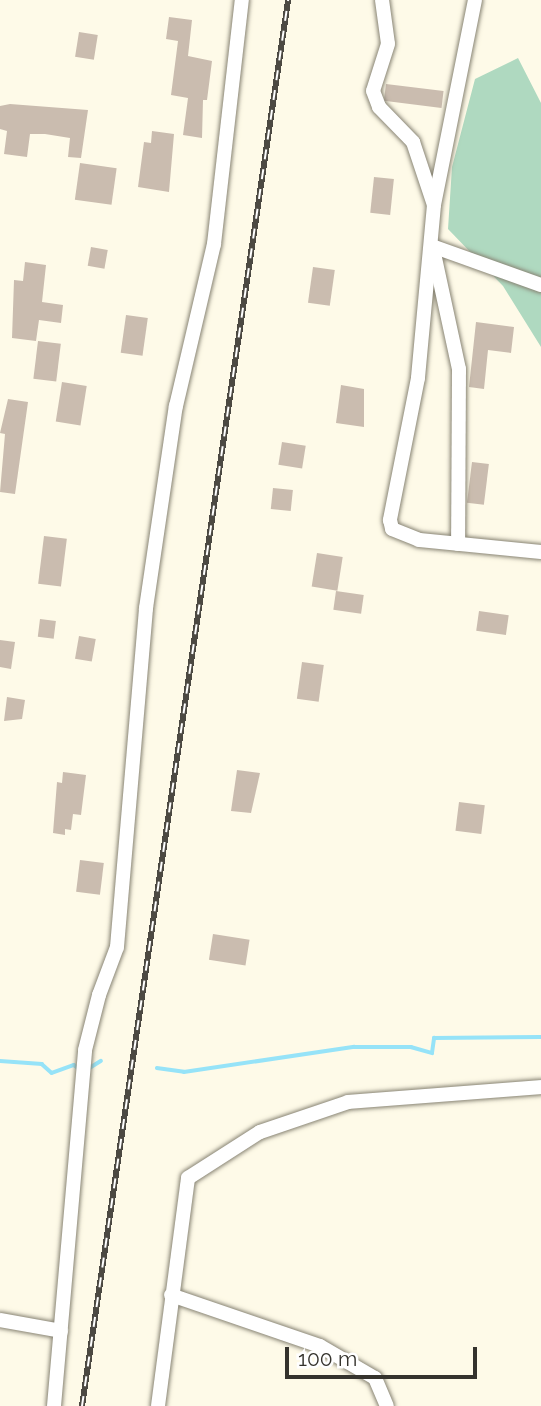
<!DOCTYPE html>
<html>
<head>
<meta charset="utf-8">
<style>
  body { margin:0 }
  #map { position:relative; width:541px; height:1406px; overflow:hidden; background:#fefae8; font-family:Raleway,sans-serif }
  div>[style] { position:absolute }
  .green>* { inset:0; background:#afd9c0 }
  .stream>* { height:3.5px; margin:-1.75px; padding:0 1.75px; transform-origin:1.75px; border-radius:1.75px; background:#96e3f8 }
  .building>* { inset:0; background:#cabcaf; transform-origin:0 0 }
  .roads { filter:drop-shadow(0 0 2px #888474) drop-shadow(0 0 2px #888474) }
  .minor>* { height:14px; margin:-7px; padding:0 7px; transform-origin:7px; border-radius:7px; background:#fff }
  .rail>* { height:6px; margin-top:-3px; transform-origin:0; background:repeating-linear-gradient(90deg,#fff 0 10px,#4c4942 0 20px); box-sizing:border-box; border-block:2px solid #4c4942 }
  span { translate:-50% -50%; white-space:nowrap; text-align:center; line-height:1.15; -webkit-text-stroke:5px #fff; paint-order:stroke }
  .scale { position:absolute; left:285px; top:1347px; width:192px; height:32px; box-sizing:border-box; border:4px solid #35332d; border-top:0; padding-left:9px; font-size:21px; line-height:24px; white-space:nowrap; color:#35332d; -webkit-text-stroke:5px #fff; paint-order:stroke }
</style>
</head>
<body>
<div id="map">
  <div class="green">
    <i style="clip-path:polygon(518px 58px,541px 103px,541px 347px,503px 286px,448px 229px,452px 167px,475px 79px)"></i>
  </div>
  <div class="stream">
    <i style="left:0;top:1061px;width:42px;rotate:4.1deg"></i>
    <i style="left:42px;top:1064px;width:13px;rotate:42deg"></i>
    <i style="left:52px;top:1073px;width:23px;rotate:-20deg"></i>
    <i style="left:74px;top:1065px;width:5px;rotate:37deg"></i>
    <i style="left:157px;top:1068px;width:27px;rotate:8deg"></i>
    <i style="left:184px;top:1072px;width:172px;rotate:-8.4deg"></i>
    <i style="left:354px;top:1047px;width:57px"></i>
    <i style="left:411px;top:1047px;width:22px;rotate:16deg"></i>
    <i style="left:432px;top:1053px;width:15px;rotate:-82deg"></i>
    <i style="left:434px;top:1038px;width:107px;rotate:-0.5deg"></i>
    <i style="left:88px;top:1069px;width:15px;rotate:-32deg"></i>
  </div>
  <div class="building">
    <i style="clip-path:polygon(169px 17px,192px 20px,188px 56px,212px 61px,207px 100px,203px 100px,202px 138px,183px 135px,188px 98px,171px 95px,178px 41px,166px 39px)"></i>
    <i style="left:79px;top:32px;width:19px;height:25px;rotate:9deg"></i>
    <i style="left:386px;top:84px;width:58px;height:17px;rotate:7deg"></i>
    <i style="clip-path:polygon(10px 104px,88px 110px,81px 158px,68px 157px,70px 138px,45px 134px,30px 134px,27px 157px,4px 154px,7px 131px,0 129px,0 106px)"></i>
    <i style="clip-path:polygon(152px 131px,174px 134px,169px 192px,138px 187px,144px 142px,151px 143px)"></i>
    <i style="left:80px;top:163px;width:37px;height:37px;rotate:8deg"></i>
    <i style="left:374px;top:177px;width:20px;height:36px;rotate:6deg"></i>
    <i style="left:91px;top:247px;width:17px;height:19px;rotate:10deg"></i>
    <i style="clip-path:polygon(25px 262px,46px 265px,42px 302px,63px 305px,61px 323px,39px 320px,36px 341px,12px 338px,14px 280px,23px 281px)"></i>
    <i style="left:313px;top:267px;width:22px;height:36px;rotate:8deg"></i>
    <i style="left:126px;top:315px;width:22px;height:38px;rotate:8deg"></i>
    <i style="clip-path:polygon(476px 322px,514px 327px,511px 353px,488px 350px,484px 389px,469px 387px)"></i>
    <i style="left:38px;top:341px;width:23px;height:38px;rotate:7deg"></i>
    <i style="left:62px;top:382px;width:25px;height:40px;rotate:9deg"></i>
    <i style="clip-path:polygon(341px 385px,364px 389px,364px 427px,336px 423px)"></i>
    <i style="clip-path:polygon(8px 399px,28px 402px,15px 494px,0 492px,5px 434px,0 433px)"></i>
    <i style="left:282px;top:442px;width:24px;height:23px;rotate:9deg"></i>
    <i style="left:472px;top:462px;width:17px;height:41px;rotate:7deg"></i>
    <i style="left:273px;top:488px;width:20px;height:21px;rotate:6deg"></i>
    <i style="left:44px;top:536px;width:23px;height:48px;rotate:7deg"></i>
    <i style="left:317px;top:553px;width:26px;height:34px;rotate:9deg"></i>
    <i style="left:336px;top:591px;width:28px;height:19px;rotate:8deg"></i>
    <i style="left:479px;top:611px;width:30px;height:20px;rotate:8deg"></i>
    <i style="left:40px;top:619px;width:16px;height:18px;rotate:7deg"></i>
    <i style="left:79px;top:636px;width:17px;height:23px;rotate:10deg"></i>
    <i style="clip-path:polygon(0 640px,15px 642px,11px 669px,0 667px)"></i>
    <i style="left:302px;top:662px;width:22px;height:37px;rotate:8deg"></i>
    <i style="clip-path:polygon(7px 697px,25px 700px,22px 719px,4px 721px)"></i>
    <i style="clip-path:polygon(237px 770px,260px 773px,251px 813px,231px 811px)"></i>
    <i style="clip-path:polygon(63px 772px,86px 775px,81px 815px,73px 814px,71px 830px,65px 829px,65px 835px,53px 833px,57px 782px,62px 783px)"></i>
    <i style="left:459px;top:802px;width:26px;height:29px;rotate:7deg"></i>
    <i style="left:80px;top:860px;width:24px;height:32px;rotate:7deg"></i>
    <i style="left:213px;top:934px;width:37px;height:26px;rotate:9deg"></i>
  </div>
  <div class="roads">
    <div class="minor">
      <i style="left:382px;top:0;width:44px;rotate:82.2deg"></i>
      <i style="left:388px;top:44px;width:49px;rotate:107.7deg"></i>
      <i style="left:373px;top:91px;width:17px;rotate:69deg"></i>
      <i style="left:379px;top:107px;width:49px;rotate:45.8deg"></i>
      <i style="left:413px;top:142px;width:66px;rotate:71.6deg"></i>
      <i style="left:434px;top:205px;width:174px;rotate:95.3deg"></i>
      <i style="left:418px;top:378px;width:145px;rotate:101.2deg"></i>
      <i style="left:390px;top:520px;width:9px;rotate:77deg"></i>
      <i style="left:392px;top:529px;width:29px;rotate:22deg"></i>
      <i style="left:419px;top:540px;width:123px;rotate:5.6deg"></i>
      <i style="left:434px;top:205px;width:209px;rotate:-78.7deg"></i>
      <i style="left:432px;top:246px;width:116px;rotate:19.7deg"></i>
      <i style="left:435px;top:258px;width:114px;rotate:77.8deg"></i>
      <i style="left:459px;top:369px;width:175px;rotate:90.3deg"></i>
      <i style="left:171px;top:1295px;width:157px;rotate:18.9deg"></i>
      <i style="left:320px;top:1346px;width:64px;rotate:30.2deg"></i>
      <i style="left:375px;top:1378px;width:30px;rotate:67deg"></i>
      <i style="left:0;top:1320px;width:62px;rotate:10.2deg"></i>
      <i style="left:54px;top:1406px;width:357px;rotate:-85deg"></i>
      <i style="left:85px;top:1050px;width:57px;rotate:-75.7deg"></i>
      <i style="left:99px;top:995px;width:51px;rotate:-69.4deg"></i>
      <i style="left:117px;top:947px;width:340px;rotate:-85.1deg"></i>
      <i style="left:146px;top:608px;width:204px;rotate:-81.6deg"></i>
      <i style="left:176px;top:406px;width:166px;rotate:-76.8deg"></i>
      <i style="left:214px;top:244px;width:246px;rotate:-83.5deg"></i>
      <i style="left:158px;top:1406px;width:230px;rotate:-82.5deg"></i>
      <i style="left:188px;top:1178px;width:85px;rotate:-32.6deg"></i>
      <i style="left:260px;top:1132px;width:93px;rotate:-18.8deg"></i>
      <i style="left:348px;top:1102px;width:194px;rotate:-4.4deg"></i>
    </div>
  </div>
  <div class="rail">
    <i style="left:82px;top:1406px;width:1421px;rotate:-81.66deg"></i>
  </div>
  <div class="scale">100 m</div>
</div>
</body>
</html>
